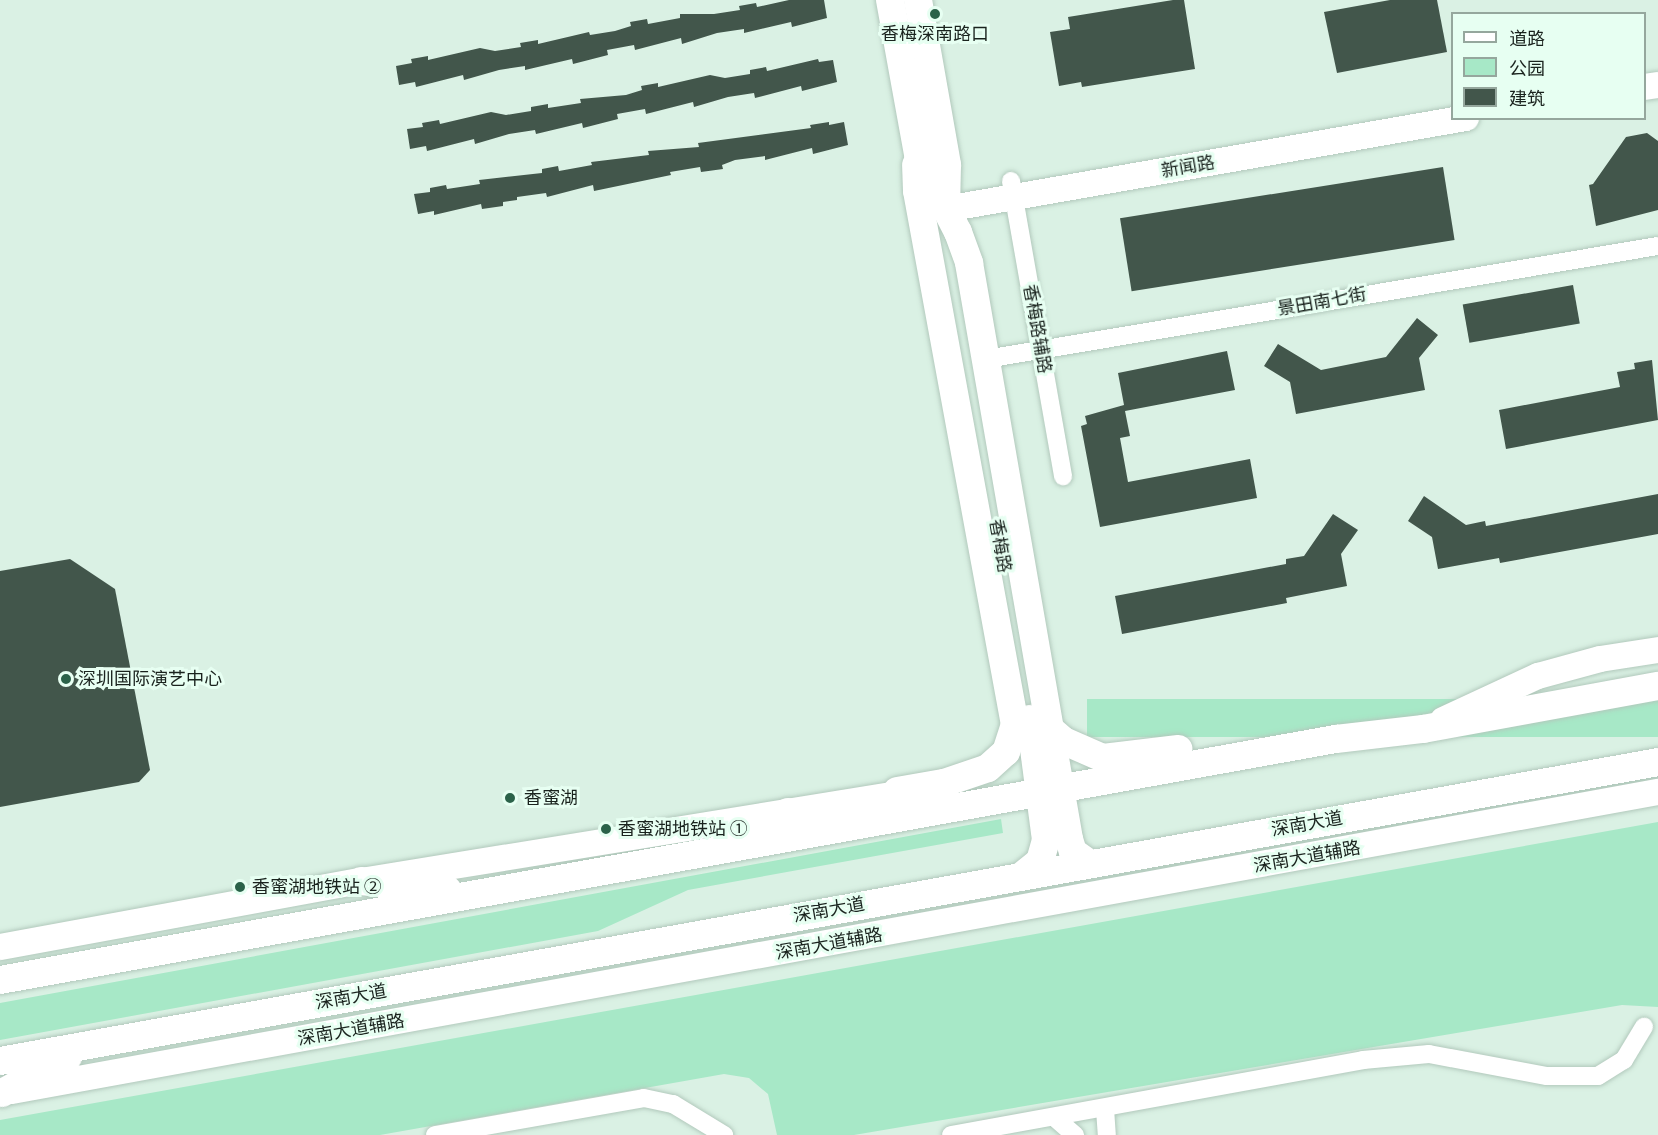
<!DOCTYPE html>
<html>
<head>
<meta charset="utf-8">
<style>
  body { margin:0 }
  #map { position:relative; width:1658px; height:1135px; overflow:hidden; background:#daf1e4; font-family:Signika,"Noto Sans SC",sans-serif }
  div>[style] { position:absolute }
  .green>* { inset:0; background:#a7e8c7; transform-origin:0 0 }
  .building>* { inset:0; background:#42564b; transform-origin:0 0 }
  .roads { filter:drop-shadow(0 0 2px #b2c9bc) drop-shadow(0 0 2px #b2c9bc) }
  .street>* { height:18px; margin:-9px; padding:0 9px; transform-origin:9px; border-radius:9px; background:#fff }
  .secondary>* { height:26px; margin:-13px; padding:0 13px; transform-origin:13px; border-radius:13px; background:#fff }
  .primary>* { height:28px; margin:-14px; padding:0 14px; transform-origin:14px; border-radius:14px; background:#fff }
  .dots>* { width:16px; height:16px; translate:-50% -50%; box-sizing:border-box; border:3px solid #e7fff2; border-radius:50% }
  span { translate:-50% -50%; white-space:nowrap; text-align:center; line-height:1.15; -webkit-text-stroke:6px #e7fff2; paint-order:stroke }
  .poi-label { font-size:18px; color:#1a231e }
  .left { translate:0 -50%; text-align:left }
  .street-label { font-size:18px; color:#1a231e }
  .legend { position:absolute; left:1451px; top:12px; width:195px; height:108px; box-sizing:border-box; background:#e7fff2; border:2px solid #95a79d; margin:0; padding:8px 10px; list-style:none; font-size:18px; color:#1a231e }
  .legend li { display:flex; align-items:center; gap:12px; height:30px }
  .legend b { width:30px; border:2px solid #95a79d }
</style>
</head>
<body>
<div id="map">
  <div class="green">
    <i style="left:1658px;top:699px;width:38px;height:571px;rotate:90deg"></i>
    <i style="clip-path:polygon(1001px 819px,1003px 833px,688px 890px,598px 931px,0 1040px,0 1003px)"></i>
    <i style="clip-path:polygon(1658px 822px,1658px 1007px,1622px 1005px,854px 1135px,777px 1135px,768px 1094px,749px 1078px,724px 1074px,380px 1135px,0 1135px,0 1120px)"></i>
  </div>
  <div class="building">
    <i style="clip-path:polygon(789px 0,824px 0,827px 18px,792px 27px,791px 22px,744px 33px,744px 29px,717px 33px,682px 44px,681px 38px,635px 50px,634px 45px,607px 50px,608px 55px,573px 64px,572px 59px,525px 70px,525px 66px,499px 70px,464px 80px,463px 75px,416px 87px,415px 82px,399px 85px,396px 66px,412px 63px,411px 59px,428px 56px,428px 60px,480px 48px,495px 51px,521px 47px,520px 43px,538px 40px,538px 44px,589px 32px,590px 35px,615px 31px,631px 26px,630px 22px,647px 19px,648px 24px,680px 18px,680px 14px,714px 14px,740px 10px,739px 6px,756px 3px,757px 7px)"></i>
    <i style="clip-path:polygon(1173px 0,1184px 0,1195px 69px,1082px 87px,1081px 82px,1059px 86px,1050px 32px,1070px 29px,1068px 17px)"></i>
    <i style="clip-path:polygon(1390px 0,1437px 0,1447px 52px,1337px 73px,1324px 12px)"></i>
    <i style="clip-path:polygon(818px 59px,819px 62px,833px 60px,837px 82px,802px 91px,801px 86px,755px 98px,754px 93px,728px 97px,694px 107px,693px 102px,646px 114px,645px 109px,617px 114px,618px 119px,583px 128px,582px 123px,536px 134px,535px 130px,509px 134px,475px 144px,474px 139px,427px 151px,426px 146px,410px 149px,407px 129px,423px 127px,422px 123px,439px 120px,440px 124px,491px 112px,506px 115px,531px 111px,531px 107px,548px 104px,548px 108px,581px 103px,580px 99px,626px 95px,642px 90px,641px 86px,658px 83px,658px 87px,710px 75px,725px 78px,750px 74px,750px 70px,766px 67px,767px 71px)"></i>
    <i style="clip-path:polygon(829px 122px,829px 125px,844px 122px,848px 145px,813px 154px,812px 148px,765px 160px,765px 156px,735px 160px,722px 165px,723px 169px,701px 172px,700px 167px,670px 172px,671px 175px,594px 191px,593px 185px,547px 197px,546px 193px,517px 197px,517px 200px,503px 202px,503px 206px,482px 209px,481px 204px,434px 215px,434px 211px,418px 214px,414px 194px,430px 192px,430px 188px,446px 185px,447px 189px,480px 184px,479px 180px,542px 173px,542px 169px,558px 166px,559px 171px,592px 165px,591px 162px,649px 155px,648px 151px,699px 147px,698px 143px,811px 128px,810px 125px)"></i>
    <i style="clip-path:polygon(1647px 133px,1658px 141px,1658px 210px,1596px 226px,1589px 185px,1593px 184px,1626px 137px)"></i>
    <i style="left:1443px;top:167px;width:74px;height:327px;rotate:81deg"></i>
    <i style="left:1573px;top:285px;width:39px;height:112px;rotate:80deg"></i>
    <i style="clip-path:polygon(1417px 318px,1438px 335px,1419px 358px,1425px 390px,1296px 414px,1290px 382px,1264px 366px,1278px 344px,1321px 370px,1386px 357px)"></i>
    <i style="clip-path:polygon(1227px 351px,1235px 390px,1125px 411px,1130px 436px,1120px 438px,1128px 482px,1250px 459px,1257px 498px,1100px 527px,1081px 426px,1087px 424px,1085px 416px,1124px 405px,1118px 373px)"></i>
    <i style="clip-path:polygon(1652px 360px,1658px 420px,1506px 449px,1499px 410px,1620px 387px,1617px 372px,1635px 369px,1634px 363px)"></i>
    <i style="clip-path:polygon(1658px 494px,1658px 534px,1500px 563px,1499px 558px,1438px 569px,1432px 537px,1408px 521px,1424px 496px,1466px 525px,1485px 521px,1486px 526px)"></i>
    <i style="clip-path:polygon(1333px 514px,1358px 530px,1341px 554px,1347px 586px,1286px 598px,1287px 603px,1122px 634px,1115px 596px,1286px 564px,1286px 559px,1304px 556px)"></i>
    <i style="clip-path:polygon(70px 559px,115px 589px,150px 770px,139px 782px,0 807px,0 571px)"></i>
  </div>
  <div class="roads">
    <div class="street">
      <i style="left:1011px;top:181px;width:300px;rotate:80deg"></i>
      <i style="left:986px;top:359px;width:681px;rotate:-9.55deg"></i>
      <i style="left:1105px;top:1109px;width:26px;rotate:86deg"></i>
      <i style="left:1054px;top:1117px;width:28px;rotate:41deg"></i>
      <i style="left:435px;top:1135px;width:212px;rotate:-10deg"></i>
      <i style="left:644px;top:1098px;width:30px;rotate:12deg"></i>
      <i style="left:673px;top:1104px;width:60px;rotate:31.3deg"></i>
      <i style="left:951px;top:1135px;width:419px;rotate:-10.3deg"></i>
      <i style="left:1363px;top:1060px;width:66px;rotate:-5.2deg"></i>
      <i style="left:1429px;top:1054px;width:120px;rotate:10.6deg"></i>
      <i style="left:1547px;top:1076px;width:51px"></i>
      <i style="left:1598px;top:1076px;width:31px;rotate:-32deg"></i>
      <i style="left:1624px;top:1060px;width:39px;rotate:-59deg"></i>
    </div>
    <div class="secondary">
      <i style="left:1644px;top:87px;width:14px;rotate:-8deg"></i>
      <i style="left:946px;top:209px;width:528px;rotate:-9.93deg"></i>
      <i style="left:1443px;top:720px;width:105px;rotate:-24.9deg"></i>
      <i style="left:1538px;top:676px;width:64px;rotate:-15.3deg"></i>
      <i style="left:1600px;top:659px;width:59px;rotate:-8.8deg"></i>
      <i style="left:0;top:947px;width:367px;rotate:-10.4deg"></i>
      <i style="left:361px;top:881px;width:562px;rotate:-9.21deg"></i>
      <i style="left:12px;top:1091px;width:1673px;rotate:-10.3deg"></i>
    </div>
    <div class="primary">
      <i style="left:890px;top:0;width:157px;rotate:79.7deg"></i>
      <i style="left:918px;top:154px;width:88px;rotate:62.9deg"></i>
      <i style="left:958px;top:232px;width:33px;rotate:70deg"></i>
      <i style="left:969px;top:263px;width:585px;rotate:80.15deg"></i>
      <i style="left:1069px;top:839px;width:14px;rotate:73deg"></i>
      <i style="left:1073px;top:852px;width:19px;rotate:35deg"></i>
      <i style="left:918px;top:0;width:168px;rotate:80deg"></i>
      <i style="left:947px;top:165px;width:44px;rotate:91.3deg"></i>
      <i style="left:1043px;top:723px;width:28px;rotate:41deg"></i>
      <i style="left:1064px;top:741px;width:43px;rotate:23.6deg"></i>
      <i style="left:1103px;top:758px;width:76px;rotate:-6.8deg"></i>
      <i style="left:897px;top:791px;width:48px;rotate:-9.7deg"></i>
      <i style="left:944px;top:783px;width:46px;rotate:-18.8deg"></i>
      <i style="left:988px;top:768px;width:24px;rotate:-42deg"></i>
      <i style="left:1006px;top:752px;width:28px;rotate:-72deg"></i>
      <i style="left:1015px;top:725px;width:543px;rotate:-100.4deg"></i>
      <i style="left:917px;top:191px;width:26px;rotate:-92deg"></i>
      <i style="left:733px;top:838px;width:61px;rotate:-25.3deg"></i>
      <i style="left:1023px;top:875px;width:22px;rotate:-39deg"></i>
      <i style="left:1040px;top:861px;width:22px;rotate:-74deg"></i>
      <i style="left:1046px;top:840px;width:122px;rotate:-97.5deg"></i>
      <i style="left:361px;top:881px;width:87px;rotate:5.9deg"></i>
      <i style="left:0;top:980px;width:1358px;rotate:-10.23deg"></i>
      <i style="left:1336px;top:739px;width:88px;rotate:-6.6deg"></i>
      <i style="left:1423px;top:729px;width:239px;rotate:-10.4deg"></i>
      <i style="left:0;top:1061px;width:1685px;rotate:-10.22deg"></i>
      <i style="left:2px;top:1093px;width:75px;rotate:-28.6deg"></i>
    </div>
  </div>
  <div class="dots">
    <i style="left:935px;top:14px;background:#2b6249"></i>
    <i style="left:66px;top:679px;background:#2b6249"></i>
    <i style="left:510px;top:798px;background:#2b6249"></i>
    <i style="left:606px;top:829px;background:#2b6249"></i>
    <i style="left:240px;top:887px;background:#2b6249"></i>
  </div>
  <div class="poi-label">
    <span style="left:935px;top:34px">香梅深南路口</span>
    <span class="left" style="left:78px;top:679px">深圳国际演艺中心</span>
    <span class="left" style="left:524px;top:798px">香蜜湖</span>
    <span class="left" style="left:618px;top:829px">香蜜湖地铁站 ①</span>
    <span class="left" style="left:252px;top:887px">香蜜湖地铁站 ②</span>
  </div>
  <div class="street-label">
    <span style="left:1188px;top:167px;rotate:-10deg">新闻路</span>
    <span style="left:1322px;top:302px;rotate:-10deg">景田南七街</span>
    <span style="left:1037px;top:329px;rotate:80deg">香梅路辅路</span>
    <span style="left:1000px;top:546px;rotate:80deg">香梅路</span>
    <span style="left:1307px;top:824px;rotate:-10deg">深南大道</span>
    <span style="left:1307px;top:857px;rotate:-10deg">深南大道辅路</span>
    <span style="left:829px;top:910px;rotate:-10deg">深南大道</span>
    <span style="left:829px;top:944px;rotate:-10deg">深南大道辅路</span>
    <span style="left:351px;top:997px;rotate:-10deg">深南大道</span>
    <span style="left:351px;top:1030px;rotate:-10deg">深南大道辅路</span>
  </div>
  <ul class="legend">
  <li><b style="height:8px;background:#fff"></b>道路</li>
  <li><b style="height:16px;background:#a7e8c7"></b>公园</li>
  <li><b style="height:16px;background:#42564b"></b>建筑</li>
  </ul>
</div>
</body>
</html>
